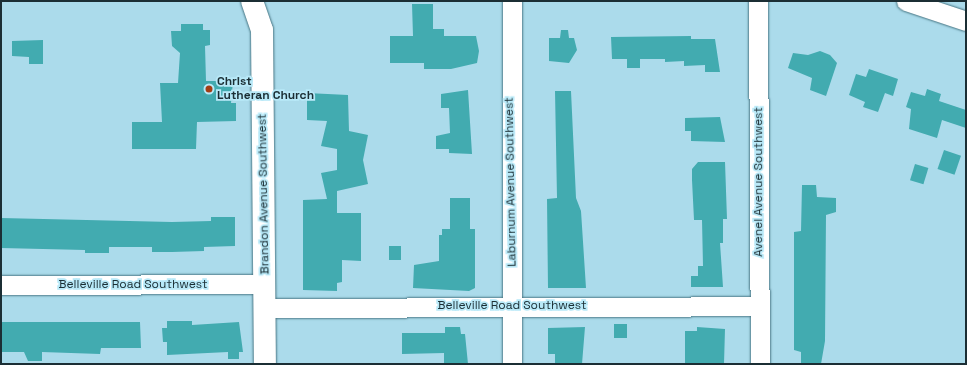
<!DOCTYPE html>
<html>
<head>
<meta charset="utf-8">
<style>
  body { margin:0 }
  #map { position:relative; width:967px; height:365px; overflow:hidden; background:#abdbeb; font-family:"Space Grotesk",sans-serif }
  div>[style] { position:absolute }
  .building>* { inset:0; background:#42abb0; transform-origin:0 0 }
  .roads { filter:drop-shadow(0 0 1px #477583) drop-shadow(0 0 1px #477583) }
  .minor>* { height:19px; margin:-9.5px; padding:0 9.5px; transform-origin:9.5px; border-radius:9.5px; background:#fff }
  .major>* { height:22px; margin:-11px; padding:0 11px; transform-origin:11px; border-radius:11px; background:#fff }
  .dots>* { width:11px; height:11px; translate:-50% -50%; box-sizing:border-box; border:2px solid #b8e9f8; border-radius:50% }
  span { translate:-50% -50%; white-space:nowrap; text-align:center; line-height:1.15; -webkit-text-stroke:3.5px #b8e9f8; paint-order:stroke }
  .poi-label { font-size:12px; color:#1b2e34; font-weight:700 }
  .left { translate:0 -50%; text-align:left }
  .street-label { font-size:12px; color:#1b2e34 }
  .frame { position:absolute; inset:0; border:2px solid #1b2e34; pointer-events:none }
</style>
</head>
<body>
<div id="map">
  <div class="building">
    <i style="clip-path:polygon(412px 4px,433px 4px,433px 29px,444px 29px,444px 36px,476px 36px,479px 51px,477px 63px,451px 69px,424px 69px,424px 63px,390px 63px,390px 36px,413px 36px)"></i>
    <i style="clip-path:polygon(181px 24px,203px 24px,203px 30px,210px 30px,210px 45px,205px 46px,206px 81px,233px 81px,231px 103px,236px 103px,236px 121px,197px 122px,196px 149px,132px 149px,132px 122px,162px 122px,160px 83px,178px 83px,180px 53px,172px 46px,171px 31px,181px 31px)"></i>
    <i style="clip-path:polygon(561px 30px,568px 30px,569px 38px,574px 38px,577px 50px,569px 63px,549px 61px,549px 38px,560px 38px)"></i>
    <i style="clip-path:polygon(691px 36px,691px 39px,715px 39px,720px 72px,705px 72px,705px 65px,684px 66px,684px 61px,665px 62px,665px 59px,640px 59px,640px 68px,627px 68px,627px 59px,612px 59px,611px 37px)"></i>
    <i style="clip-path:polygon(43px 40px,43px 64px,29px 64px,29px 57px,12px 56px,12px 41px)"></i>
    <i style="clip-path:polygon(820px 51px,830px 55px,837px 63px,826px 96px,810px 90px,812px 78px,788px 68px,793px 53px,808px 55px)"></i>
    <i style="clip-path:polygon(869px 69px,898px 79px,893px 96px,885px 93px,878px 112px,863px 107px,865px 102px,849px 95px,856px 74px,866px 77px)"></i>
    <i style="clip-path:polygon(927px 89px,941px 94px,939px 101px,966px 110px,966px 128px,942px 120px,937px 138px,909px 129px,911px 109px,906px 107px,911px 92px,925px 96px)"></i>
    <i style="clip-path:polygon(468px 90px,472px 154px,449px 153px,449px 149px,436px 149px,436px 136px,450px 133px,449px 108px,441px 108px,441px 94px)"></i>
    <i style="clip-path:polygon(555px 91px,571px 91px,576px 198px,581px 211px,586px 288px,548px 288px,547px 199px,557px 198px)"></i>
    <i style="clip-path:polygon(307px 93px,348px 95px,349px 131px,368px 135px,363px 160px,368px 184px,337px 191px,337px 213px,361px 213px,361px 261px,342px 260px,342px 282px,337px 283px,337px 291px,303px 290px,303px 200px,327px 199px,321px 173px,337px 170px,337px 149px,321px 146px,327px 121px,307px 120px)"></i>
    <i style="clip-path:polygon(720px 117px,725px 142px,691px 141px,691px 131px,685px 131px,685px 118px)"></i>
    <i style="left:944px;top:150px;width:18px;height:20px;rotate:19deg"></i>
    <i style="clip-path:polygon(698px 162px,725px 162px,727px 219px,723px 219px,723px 243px,720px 243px,723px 287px,691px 287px,691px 276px,698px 276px,698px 266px,703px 266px,702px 220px,694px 220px,692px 180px,692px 169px)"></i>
    <i style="left:915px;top:164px;width:14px;height:17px;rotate:17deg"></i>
    <i style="clip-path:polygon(802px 185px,816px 185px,817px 197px,836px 198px,836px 212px,826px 215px,825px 341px,821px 364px,801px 364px,801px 352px,794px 350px,794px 232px,801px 231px)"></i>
    <i style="clip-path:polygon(450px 198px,470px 198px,470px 229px,475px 229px,475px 288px,469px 291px,413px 288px,414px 265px,439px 261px,439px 235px,442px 235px,442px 229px,450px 229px)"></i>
    <i style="clip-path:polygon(211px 217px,235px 217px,235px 246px,204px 247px,204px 251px,172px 252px,152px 252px,152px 247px,109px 247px,109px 253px,85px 253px,85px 250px,1px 248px,1px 218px,172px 222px,211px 221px)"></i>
    <i style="left:389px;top:246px;width:12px;height:14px"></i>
    <i style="clip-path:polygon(167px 321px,192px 321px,192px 325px,239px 322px,243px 352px,239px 352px,239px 359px,228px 359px,228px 352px,167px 355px,167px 342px,163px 342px,162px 328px,167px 328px)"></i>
    <i style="clip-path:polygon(1px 322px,140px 322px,141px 348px,101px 348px,100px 354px,42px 352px,42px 361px,28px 361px,24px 352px,1px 352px)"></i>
    <i style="left:614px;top:324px;width:13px;height:14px"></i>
    <i style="clip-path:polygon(445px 327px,460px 327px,461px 334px,465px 334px,468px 364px,444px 364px,444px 353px,402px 354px,402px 333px,445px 333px)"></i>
    <i style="clip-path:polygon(585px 327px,582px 364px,555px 364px,555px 354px,548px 354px,548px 328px)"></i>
    <i style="clip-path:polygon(697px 327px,725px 329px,724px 364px,685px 364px,685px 331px,697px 331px)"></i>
  </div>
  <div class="roads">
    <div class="minor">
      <i style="left:512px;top:1px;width:363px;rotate:90deg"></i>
      <i style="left:758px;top:1px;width:363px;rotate:89.7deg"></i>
      <i style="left:906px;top:1px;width:63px;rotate:18.4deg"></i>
      <i style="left:1px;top:285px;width:264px;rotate:-0.2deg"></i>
      <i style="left:265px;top:308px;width:495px;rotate:-0.2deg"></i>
    </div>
    <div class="major">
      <i style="left:252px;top:1px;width:31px;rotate:71deg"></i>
      <i style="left:262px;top:30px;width:334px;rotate:89.5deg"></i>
    </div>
  </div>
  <div class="dots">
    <i style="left:209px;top:89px;background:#a33d14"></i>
  </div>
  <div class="poi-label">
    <span class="left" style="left:217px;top:89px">Christ<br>Lutheran Church</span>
  </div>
  <div class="street-label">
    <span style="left:511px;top:182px;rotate:-91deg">Laburnum Avenue Southwest</span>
    <span style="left:759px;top:182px;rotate:-90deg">Avenel Avenue Southwest</span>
    <span style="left:264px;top:194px;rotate:-91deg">Brandon Avenue Southwest</span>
    <span style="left:133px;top:285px">Belleville Road Southwest</span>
    <span style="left:512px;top:306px">Belleville Road Southwest</span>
  </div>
  <div class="frame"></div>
</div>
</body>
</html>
